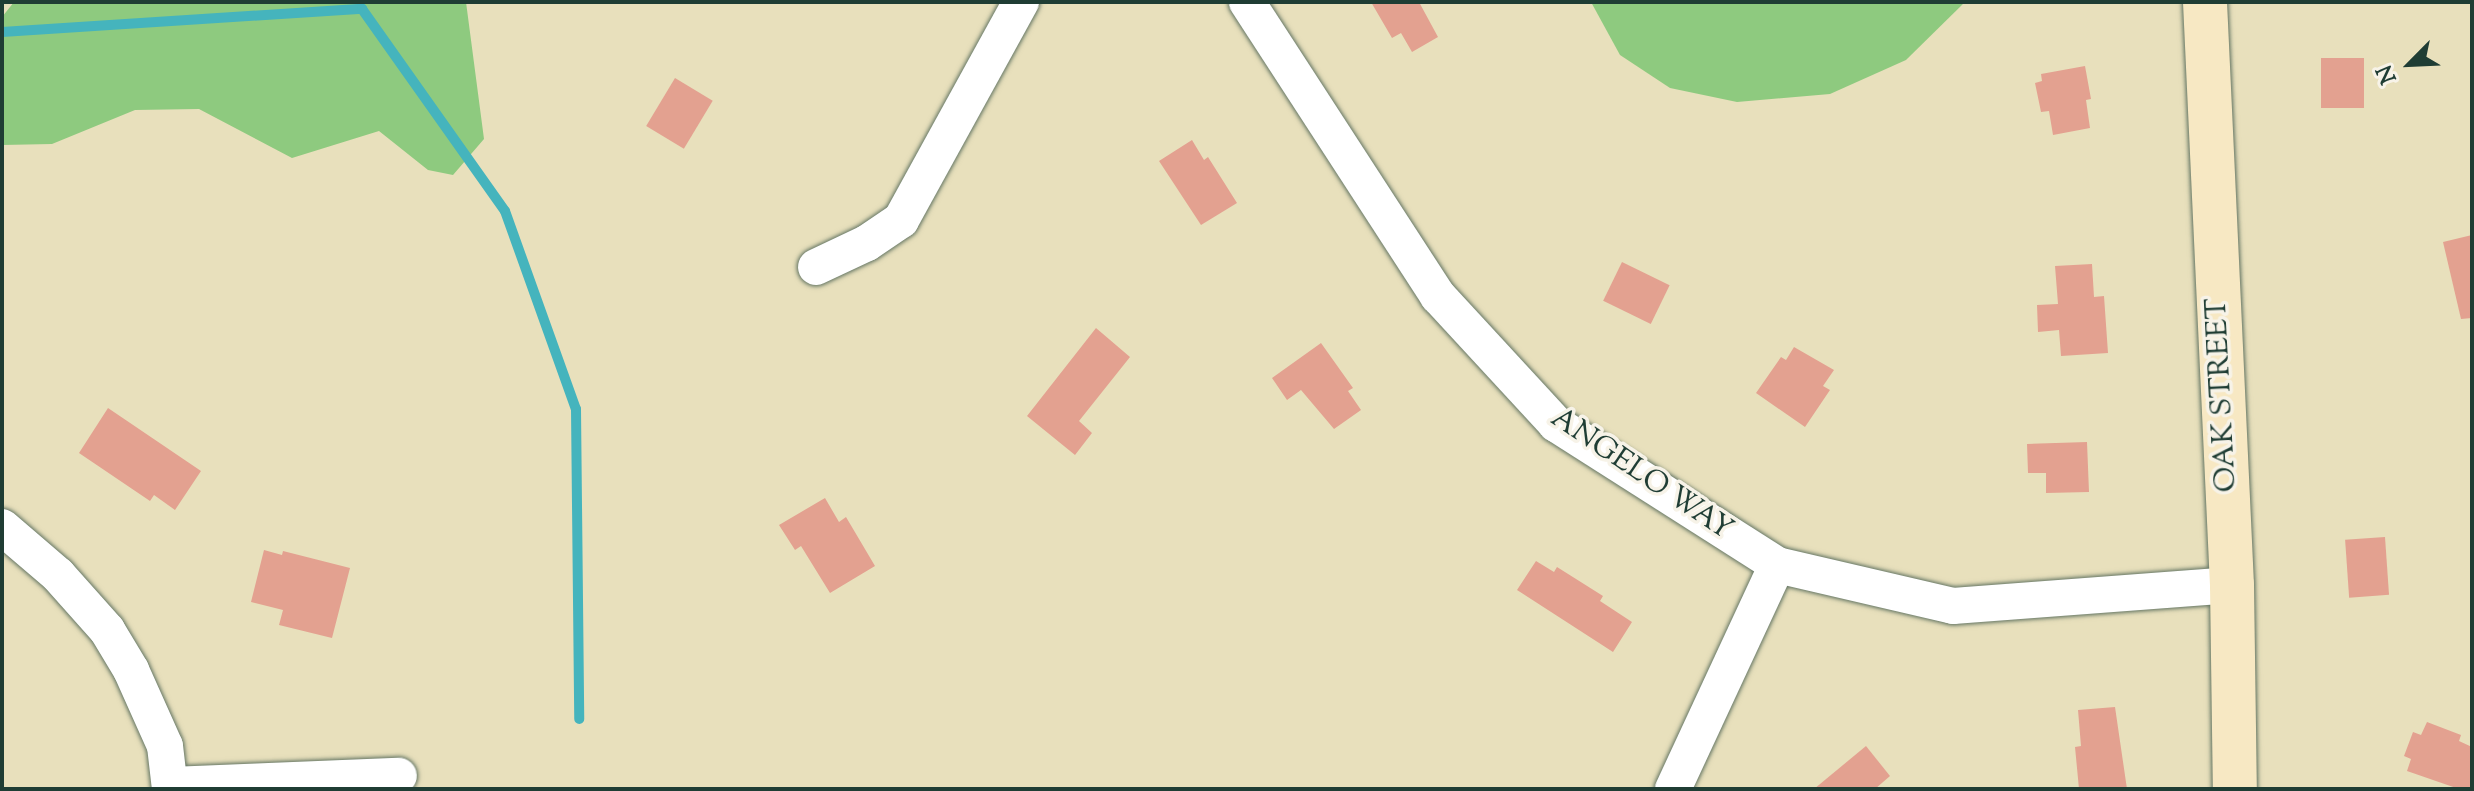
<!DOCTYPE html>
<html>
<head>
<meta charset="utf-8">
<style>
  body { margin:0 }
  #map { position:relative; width:2474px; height:791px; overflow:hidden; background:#e8e0bc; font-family:"Sorts Mill Goudy",serif }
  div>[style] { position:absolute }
  .green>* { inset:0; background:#8eca7f }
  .stream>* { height:10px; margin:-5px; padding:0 5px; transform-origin:5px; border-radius:5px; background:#45b4bd }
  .building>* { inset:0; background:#e3a190; transform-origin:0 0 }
  .roads { filter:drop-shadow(0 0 2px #657664) drop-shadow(0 0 2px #657664) }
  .street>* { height:36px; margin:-18px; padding:0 18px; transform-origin:18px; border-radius:18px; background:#fff }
  .secondary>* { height:44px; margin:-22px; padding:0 22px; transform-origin:22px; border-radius:22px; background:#f7e8c3 }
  span { translate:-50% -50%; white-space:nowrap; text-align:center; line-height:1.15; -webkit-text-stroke:7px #f7f3e8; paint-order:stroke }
  .street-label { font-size:30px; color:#1f3d34 }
  .frame { position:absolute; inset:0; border:4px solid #1f3d34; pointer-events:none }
  .north { position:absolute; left:2370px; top:24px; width:80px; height:80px; -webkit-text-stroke:6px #f7f3e8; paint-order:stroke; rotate:246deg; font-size:22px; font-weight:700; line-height:32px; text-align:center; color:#1f3d34 }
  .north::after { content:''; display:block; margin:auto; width:28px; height:36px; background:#1f3d34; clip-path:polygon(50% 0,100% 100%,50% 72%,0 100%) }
</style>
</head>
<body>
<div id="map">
  <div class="green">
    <i style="clip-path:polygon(14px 2px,466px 2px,484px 139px,453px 175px,428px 170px,379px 131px,292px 158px,199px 109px,135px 110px,52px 144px,2px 145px,2px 17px)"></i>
    <i style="clip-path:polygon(1591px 2px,1965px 2px,1906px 60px,1830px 94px,1737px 102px,1670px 88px,1620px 55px)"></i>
  </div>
  <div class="stream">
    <i style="left:2px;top:32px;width:361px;rotate:-3.7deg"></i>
    <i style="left:362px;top:9px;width:247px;rotate:54.7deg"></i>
    <i style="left:505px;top:211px;width:210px;rotate:70.3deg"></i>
    <i style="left:576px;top:409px;width:310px;rotate:89.4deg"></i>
  </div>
  <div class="building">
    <i style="clip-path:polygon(1371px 2px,1419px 2px,1438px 37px,1412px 52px,1401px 33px,1392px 38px)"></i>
    <i style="left:2321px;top:58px;width:43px;height:50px"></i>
    <i style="clip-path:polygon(2085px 66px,2091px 99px,2086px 100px,2090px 128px,2053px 135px,2049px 111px,2041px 112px,2035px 83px,2042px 81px,2041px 74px)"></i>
    <i style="left:675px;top:78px;width:44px;height:56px;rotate:31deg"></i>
    <i style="clip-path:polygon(1192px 140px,1204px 160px,1208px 157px,1237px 203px,1201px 225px,1159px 161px)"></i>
    <i style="clip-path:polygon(2472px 235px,2472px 318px,2461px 319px,2443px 242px)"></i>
    <i style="left:1622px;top:262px;width:53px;height:43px;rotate:26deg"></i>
    <i style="clip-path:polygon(2092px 264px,2094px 297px,2104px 296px,2108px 353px,2061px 356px,2059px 330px,2038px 332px,2037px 305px,2058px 304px,2055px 266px)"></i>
    <i style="clip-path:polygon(1096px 328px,1130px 357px,1079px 421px,1092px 433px,1075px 455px,1027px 416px)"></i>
    <i style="clip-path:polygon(1321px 343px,1353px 388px,1348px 391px,1361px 410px,1334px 429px,1301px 390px,1287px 400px,1272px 378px)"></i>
    <i style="clip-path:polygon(1794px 347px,1834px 370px,1823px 386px,1830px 390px,1805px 427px,1756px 393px,1781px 357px,1786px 360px)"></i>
    <i style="clip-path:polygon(108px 408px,201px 471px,175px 510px,154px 495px,150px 501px,79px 453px)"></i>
    <i style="clip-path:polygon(2087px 442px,2089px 492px,2046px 493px,2046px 473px,2028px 473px,2027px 444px)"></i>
    <i style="clip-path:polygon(825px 498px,839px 522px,846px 517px,875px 566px,830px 593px,801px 546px,795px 550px,779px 525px)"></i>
    <i style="left:2385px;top:537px;width:58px;height:40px;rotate:86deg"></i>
    <i style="clip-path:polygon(264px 550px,282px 555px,283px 551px,350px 568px,332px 638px,279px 625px,283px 610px,251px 602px)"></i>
    <i style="clip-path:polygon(1536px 561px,1554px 572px,1557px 567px,1603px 596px,1600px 601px,1632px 622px,1613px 652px,1517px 590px)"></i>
    <i style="clip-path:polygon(2115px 707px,2127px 789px,2079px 789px,2075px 747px,2081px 746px,2078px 710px)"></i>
    <i style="clip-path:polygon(2427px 722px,2461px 735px,2459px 741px,2472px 747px,2472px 789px,2459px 789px,2407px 771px,2411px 759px,2404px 756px,2413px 732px,2421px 735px)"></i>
    <i style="clip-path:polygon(1866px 746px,1890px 776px,1875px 789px,1814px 789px)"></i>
  </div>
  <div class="roads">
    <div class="street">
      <i style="left:1247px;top:2px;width:351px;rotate:57deg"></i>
      <i style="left:1438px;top:296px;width:174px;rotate:47.3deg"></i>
      <i style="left:1556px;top:424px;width:262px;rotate:32.5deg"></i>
      <i style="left:1777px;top:565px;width:181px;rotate:13.1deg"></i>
      <i style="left:1953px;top:606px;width:280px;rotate:-4.3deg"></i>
      <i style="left:816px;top:267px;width:56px;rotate:-25.2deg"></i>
      <i style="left:867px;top:243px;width:41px;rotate:-34.1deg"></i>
      <i style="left:901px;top:220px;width:249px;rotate:-61.2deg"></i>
      <i style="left:2px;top:527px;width:74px;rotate:40.6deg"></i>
      <i style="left:58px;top:575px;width:74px;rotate:48.3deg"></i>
      <i style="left:107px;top:630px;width:47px;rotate:59deg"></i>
      <i style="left:131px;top:670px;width:83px;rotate:65.9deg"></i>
      <i style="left:165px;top:746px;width:43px;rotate:83.4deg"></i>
      <i style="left:170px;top:785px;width:229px;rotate:-2.3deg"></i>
      <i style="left:1673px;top:789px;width:247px;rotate:-65.1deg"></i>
    </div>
    <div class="secondary">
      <i style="left:2205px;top:2px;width:584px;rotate:87.35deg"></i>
      <i style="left:2232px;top:585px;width:204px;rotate:89.2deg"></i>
    </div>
  </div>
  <div class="street-label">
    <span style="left:2223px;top:395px;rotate:-93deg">OAK STREET</span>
    <span style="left:1641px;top:475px;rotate:34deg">ANGELO WAY</span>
  </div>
  <div class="frame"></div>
  <div class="north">N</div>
</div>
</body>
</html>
